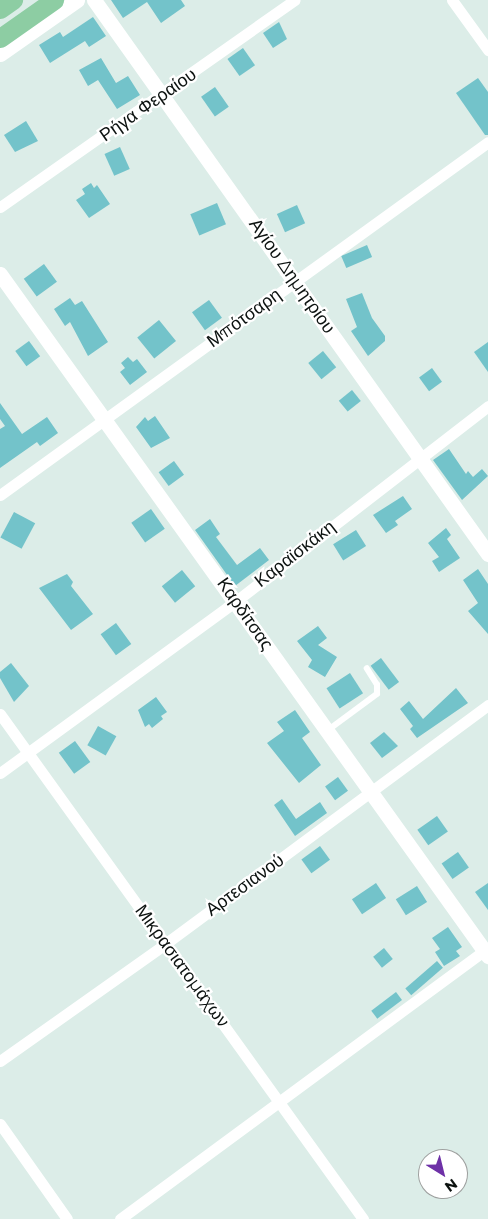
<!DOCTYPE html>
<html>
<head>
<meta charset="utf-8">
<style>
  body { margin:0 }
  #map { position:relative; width:488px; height:1219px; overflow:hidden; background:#dcede8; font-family:Montserrat,sans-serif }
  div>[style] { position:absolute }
  .building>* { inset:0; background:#73c3ca; transform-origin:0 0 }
  .service>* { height:5.5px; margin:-2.75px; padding:0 2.75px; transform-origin:2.75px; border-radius:2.75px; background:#fff }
  .minor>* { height:11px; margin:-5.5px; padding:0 5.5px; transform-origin:5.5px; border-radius:5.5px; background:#fff }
  .tertiary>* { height:15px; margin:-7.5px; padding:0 7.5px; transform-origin:7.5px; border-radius:7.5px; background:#fff }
  .primary>* { height:19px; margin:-9.5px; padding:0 9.5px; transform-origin:9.5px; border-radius:9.5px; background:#8dcda3 }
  span { translate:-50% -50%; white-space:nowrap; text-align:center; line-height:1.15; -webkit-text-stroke:4.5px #fff; paint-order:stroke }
  .street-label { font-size:18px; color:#0c1210 }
  .north { position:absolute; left:418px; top:1149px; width:50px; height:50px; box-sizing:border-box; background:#fff; border:1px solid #9ea09f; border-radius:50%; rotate:144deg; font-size:14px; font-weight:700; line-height:20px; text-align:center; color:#0c1210 }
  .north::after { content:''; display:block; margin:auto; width:18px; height:22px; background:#6e31a7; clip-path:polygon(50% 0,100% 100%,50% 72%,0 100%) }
</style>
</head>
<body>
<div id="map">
  <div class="building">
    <i style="clip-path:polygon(111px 0,181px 0,185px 6px,161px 23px,147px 2px,123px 18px)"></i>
    <i style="clip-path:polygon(93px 17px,106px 36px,89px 47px,85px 41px,50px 63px,39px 45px,60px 32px,63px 37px)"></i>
    <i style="clip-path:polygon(279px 22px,287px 39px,273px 48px,263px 33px)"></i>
    <i style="left:243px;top:48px;width:21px;height:19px;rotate:55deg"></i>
    <i style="clip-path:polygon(101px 58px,116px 83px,128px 76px,140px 95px,117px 109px,98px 80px,88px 86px,79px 70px)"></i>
    <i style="clip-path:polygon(478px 78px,488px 92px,488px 135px,485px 135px,456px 93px)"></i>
    <i style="left:215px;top:87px;width:24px;height:17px;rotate:55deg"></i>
    <i style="clip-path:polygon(26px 121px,38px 141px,15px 152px,4px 135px)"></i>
    <i style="left:120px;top:147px;width:24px;height:17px;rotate:66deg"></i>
    <i style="clip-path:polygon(91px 183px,94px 188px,97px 185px,110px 204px,89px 218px,76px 200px,85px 194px,82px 189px)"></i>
    <i style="left:217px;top:203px;width:23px;height:29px;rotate:67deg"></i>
    <i style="left:297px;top:205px;width:20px;height:22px;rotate:66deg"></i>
    <i style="left:367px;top:245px;width:13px;height:28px;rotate:67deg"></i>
    <i style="left:44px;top:264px;width:22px;height:25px;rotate:54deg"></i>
    <i style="clip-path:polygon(362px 293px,372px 318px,385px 336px,385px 341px,368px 356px,351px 331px,357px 327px,346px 299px)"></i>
    <i style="clip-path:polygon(70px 298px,75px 305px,82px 301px,108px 342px,88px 356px,70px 322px,65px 326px,54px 309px)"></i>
    <i style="left:209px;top:300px;width:22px;height:21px;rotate:54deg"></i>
    <i style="left:159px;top:320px;width:27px;height:28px;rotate:51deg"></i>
    <i style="left:29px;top:341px;width:19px;height:17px;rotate:54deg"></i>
    <i style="clip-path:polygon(488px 342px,488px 372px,474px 352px)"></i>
    <i style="left:323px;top:351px;width:21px;height:19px;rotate:51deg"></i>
    <i style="clip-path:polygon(128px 357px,133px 362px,137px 359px,147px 372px,130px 385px,120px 372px,125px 368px,121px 363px)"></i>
    <i style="left:432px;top:368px;width:17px;height:16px;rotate:54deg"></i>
    <i style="left:352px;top:390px;width:14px;height:17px;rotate:51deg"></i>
    <i style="clip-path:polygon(0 403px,22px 434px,47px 417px,58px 433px,40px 446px,37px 442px,0 468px,0 429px,5px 426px,0 419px)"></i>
    <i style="clip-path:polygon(155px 416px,170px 438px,151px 448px,136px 427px,145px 417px,148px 421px)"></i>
    <i style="clip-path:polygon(449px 449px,466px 474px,468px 471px,473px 477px,482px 469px,488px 476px,462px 500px,433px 460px)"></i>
    <i style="left:174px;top:461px;width:17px;height:19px;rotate:54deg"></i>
    <i style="clip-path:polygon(403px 496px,412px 509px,395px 521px,398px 525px,386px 533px,373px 515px)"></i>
    <i style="left:151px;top:509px;width:24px;height:24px;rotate:55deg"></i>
    <i style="left:14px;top:512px;width:24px;height:29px;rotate:28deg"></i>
    <i style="clip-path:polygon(210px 519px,220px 534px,216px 537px,237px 565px,260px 548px,269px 560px,235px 586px,195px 530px)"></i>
    <i style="clip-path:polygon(446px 528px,451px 535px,447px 539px,460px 558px,439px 572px,432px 561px,439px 557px,428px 543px)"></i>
    <i style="left:356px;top:530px;width:19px;height:27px;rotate:58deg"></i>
    <i style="clip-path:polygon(478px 569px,488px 584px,488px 634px,468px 611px,478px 603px,463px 580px)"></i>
    <i style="left:182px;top:570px;width:21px;height:26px;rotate:51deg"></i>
    <i style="clip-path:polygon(67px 574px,73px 582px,71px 586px,93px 614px,71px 630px,39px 588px)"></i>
    <i style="left:116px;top:623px;width:26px;height:19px;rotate:54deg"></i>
    <i style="clip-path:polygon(318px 626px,327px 638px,318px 645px,337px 657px,325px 677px,308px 667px,312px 660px,297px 641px)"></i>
    <i style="left:381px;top:658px;width:30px;height:13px;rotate:53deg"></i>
    <i style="clip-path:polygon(11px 663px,29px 686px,14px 702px,0 678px,0 672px)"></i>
    <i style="left:350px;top:673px;width:24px;height:28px;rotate:57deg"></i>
    <i style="clip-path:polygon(456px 688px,468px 703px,417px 738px,410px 729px,413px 726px,400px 709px,409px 701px,423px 719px)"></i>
    <i style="clip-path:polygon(156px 697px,167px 712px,161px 716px,163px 719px,152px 728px,149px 724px,145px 727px,138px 710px)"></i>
    <i style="clip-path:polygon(295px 710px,310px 732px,302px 738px,321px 765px,299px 783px,267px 743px,284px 731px,277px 722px)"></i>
    <i style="left:98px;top:726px;width:21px;height:22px;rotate:29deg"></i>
    <i style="clip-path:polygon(384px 732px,398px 746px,382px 758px,370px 743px)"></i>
    <i style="left:75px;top:741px;width:26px;height:20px;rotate:54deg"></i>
    <i style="left:338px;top:777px;width:17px;height:16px;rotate:54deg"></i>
    <i style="clip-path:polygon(282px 799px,296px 819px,320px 802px,327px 813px,295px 836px,274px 805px)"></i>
    <i style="left:437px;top:816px;width:19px;height:24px;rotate:55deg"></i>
    <i style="left:320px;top:846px;width:17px;height:23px;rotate:54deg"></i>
    <i style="left:458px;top:852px;width:19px;height:20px;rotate:55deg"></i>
    <i style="left:376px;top:883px;width:18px;height:29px;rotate:56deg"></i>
    <i style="clip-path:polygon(488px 883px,488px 910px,475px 892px)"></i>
    <i style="left:417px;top:886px;width:19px;height:25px;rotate:58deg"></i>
    <i style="clip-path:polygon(448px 927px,462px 947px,456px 951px,460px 956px,444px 966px,435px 952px,440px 949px,432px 938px)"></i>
    <i style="left:384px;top:948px;width:14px;height:14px;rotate:51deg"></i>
    <i style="left:437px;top:961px;width:9px;height:42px;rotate:49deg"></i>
    <i style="left:396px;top:992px;width:10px;height:31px;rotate:53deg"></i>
  </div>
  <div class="service">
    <i style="left:327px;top:731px;width:62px;rotate:-36.5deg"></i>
    <i style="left:377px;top:694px;width:9px;rotate:-90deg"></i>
    <i style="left:377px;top:685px;width:19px;rotate:-122deg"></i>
  </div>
  <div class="minor">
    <i style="left:452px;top:0;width:62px;rotate:54.2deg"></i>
    <i style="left:0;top:207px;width:360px;rotate:-35.1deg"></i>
    <i style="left:0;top:495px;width:602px;rotate:-35.88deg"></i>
    <i style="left:0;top:714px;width:622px;rotate:54.29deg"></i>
    <i style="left:0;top:773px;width:292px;rotate:-36.1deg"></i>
    <i style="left:236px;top:601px;width:319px;rotate:-37.7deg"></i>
    <i style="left:0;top:1061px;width:202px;rotate:-35.3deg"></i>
    <i style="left:165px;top:944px;width:402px;rotate:-36.5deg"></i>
    <i style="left:0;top:1124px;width:116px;rotate:54.8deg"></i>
    <i style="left:120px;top:1219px;width:457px;rotate:-36.4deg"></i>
  </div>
  <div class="tertiary">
    <i style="left:94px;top:0;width:680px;rotate:54.58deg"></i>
    <i style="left:0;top:54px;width:94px;rotate:-35deg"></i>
    <i style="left:0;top:274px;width:839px;rotate:54.41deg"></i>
  </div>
  <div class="primary">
    <i style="left:0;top:9px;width:16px;rotate:-35deg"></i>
    <i style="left:0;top:38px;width:66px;rotate:-35.1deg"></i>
  </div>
  <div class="street-label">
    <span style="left:148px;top:105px;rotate:-35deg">Ρήγα Φεραίου</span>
    <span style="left:292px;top:276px;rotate:55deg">Αγίου Δημητρίου</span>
    <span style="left:244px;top:318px;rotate:-36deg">Μπότσαρη</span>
    <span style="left:295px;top:554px;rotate:-38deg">Καραϊσκάκη</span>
    <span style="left:245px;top:614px;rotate:55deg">Καρδίτσας</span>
    <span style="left:245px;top:885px;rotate:-36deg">Αρτεσιανού</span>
    <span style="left:182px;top:966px;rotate:54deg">Μικρασιατομάχων</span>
  </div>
  <div class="north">N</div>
</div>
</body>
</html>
